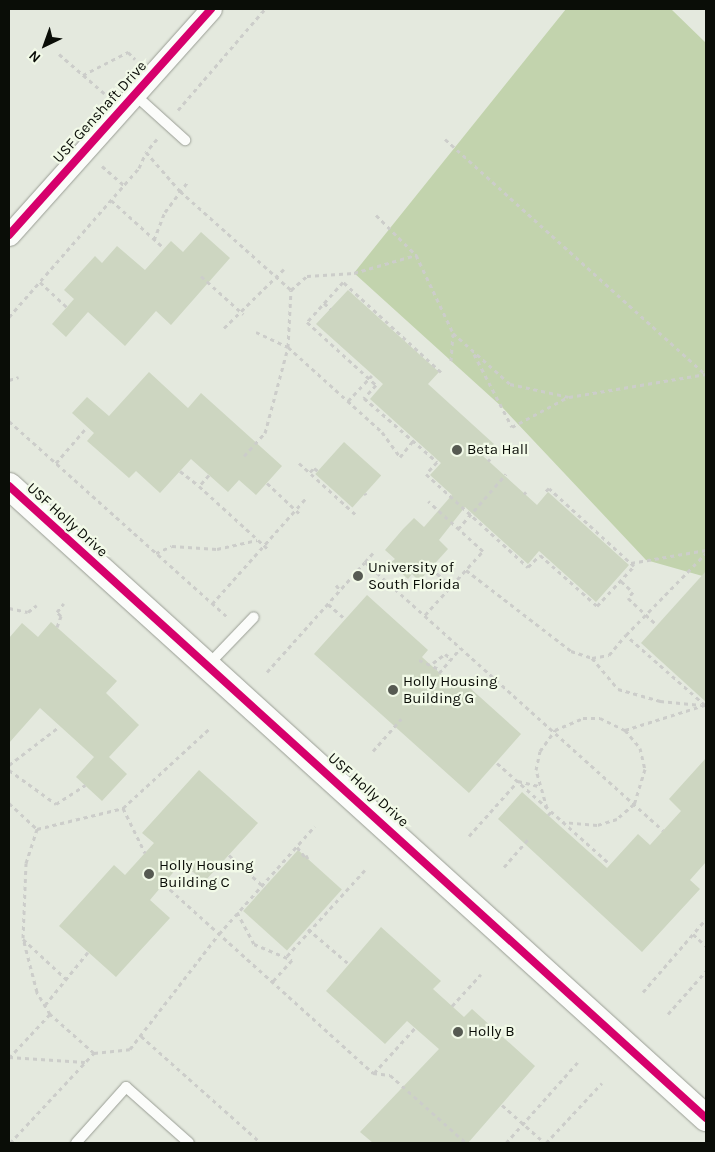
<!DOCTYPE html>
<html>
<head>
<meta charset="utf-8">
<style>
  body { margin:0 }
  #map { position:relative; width:715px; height:1152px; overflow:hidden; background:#e4e9de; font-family:Karla,sans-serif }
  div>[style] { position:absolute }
  .green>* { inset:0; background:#c2d3ad }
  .building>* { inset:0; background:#cdd6c1; transform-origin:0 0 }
  .path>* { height:3px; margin-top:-1.5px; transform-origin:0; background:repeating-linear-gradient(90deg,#cccdca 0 4px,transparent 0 8px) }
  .roads { filter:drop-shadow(0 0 1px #999d94) drop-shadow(0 0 1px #999d94) }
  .service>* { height:10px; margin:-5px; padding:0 5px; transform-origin:5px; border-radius:5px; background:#fbfcfa }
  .minor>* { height:21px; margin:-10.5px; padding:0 10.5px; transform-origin:10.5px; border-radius:10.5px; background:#fbfcfa }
  .tertiary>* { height:26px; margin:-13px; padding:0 13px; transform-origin:13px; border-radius:13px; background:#fbfcfa }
  .cycleway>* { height:8px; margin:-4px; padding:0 4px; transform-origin:4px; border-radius:4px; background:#d6006c }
  .dots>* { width:14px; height:14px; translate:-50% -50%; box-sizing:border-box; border:2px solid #f2fae8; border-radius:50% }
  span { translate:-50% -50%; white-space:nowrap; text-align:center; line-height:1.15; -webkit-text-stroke:4.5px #f2fae8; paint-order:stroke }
  .street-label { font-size:15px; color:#0a0d07 }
  .poi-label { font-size:15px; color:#0a0d07 }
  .left { translate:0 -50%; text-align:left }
  .frame { position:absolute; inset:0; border:10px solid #0a0d07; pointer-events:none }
  .north { position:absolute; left:20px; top:20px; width:50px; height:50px; -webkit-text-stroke:4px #f2fae8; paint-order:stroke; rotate:222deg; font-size:14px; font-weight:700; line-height:20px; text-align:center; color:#0a0d07 }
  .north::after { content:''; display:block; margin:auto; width:18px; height:22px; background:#0a0d07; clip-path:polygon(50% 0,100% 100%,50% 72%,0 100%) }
</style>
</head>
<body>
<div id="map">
  <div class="green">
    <i style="clip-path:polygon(566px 9px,671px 9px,706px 43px,706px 577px,646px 560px,502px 407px,354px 273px)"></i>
  </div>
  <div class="building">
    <i style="clip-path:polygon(201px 232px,230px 258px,171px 325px,156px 311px,125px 346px,88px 312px,66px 337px,52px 324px,74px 299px,64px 290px,95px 256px,102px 263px,117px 246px,145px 270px,171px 241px,183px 252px)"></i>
    <i style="clip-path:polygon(348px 290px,439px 372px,428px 384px,494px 444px,483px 456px,537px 505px,548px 492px,629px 565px,596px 602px,539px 551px,528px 564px,465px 507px,439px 540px,448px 549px,419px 581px,412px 574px,408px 579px,390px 563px,395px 559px,385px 550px,403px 529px,414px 518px,424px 527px,452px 495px,430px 475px,441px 463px,370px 399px,383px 384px,316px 324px)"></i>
    <i style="clip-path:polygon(149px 372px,188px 408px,201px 393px,282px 466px,256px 495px,239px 480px,228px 492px,191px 459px,160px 493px,136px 471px,129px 478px,87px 441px,94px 433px,72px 413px,87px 397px,109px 416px)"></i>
    <i style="left:344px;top:442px;width:50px;height:43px;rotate:42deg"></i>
    <i style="clip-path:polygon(706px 571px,706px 702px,641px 643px)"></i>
    <i style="clip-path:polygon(367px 595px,428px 650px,422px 657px,454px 686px,460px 679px,521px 734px,469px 793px,314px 654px)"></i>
    <i style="clip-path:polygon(51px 622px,117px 681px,106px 693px,139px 725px,109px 757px,127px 774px,102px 801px,76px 777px,94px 757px,40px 708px,9px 743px,9px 638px,22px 623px,38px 637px)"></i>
    <i style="clip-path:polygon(706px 758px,706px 862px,690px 880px,700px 889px,642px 952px,498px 819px,522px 792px,607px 868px,638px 834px,650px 845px,681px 811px,669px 799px)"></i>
    <i style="clip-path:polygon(199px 770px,258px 823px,204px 882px,182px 862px,150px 900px,170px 918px,116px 977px,59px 926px,114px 865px,125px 875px,154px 843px,142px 833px)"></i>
    <i style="left:298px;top:850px;width:59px;height:82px;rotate:42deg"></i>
    <i style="clip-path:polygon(381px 927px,441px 981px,433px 989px,464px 1017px,472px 1009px,535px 1066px,468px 1143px,373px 1143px,360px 1132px,439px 1049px,407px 1021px,385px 1044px,326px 991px)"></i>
  </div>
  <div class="path">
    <i style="left:59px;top:54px;width:60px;rotate:40.9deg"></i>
    <i style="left:83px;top:75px;width:51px;rotate:-27.1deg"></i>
    <i style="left:128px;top:52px;width:10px;rotate:45deg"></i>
    <i style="left:178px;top:110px;width:133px;rotate:-49.3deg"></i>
    <i style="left:157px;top:139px;width:17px;rotate:130deg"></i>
    <i style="left:146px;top:152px;width:52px;rotate:48.9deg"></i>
    <i style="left:180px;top:191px;width:149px;rotate:41.7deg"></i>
    <i style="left:445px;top:139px;width:352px;rotate:42.1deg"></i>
    <i style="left:102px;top:166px;width:29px;rotate:41deg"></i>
    <i style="left:111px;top:200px;width:72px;rotate:42.2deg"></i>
    <i style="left:376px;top:215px;width:57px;rotate:45deg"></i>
    <i style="left:416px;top:255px;width:86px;rotate:64.6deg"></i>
    <i style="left:453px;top:333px;width:76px;rotate:41.8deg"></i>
    <i style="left:510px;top:384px;width:60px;rotate:12.4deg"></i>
    <i style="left:569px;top:397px;width:139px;rotate:-9.5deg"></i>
    <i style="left:154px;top:240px;width:30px;rotate:-69deg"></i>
    <i style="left:165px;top:212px;width:38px;rotate:-53deg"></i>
    <i style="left:201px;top:276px;width:57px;rotate:42.1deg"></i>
    <i style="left:40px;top:282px;width:37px;rotate:43deg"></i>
    <i style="left:324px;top:303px;width:9px;rotate:41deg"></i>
    <i style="left:9px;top:317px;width:198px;rotate:-48.9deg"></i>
    <i style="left:139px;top:168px;width:17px;rotate:-66deg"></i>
    <i style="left:224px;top:328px;width:84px;rotate:-44.5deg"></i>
    <i style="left:256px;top:332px;width:35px;rotate:25deg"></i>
    <i style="left:288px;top:347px;width:127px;rotate:42.1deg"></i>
    <i style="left:382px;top:432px;width:31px;rotate:54deg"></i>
    <i style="left:400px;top:457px;width:21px;rotate:-51deg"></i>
    <i style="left:474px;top:354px;width:82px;rotate:62.5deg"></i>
    <i style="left:512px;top:427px;width:64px;rotate:-28.2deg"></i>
    <i style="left:451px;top:361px;width:27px;rotate:-86deg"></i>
    <i style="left:441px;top:372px;width:133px;rotate:-137.4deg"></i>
    <i style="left:343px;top:282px;width:54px;rotate:132deg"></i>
    <i style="left:307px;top:322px;width:93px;rotate:42.4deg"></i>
    <i style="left:376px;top:385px;width:18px;rotate:133deg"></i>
    <i style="left:364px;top:398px;width:97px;rotate:41.2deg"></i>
    <i style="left:437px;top:462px;width:16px;rotate:133deg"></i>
    <i style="left:426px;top:474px;width:138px;rotate:42.4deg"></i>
    <i style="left:528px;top:567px;width:17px;rotate:-45deg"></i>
    <i style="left:540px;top:555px;width:76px;rotate:41.8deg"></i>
    <i style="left:597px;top:606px;width:54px;rotate:-47.2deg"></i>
    <i style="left:634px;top:566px;width:115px;rotate:-137.5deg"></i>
    <i style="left:549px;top:488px;width:7px;rotate:135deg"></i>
    <i style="left:9px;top:380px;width:10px;rotate:-17deg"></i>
    <i style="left:348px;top:401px;width:35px;rotate:-47deg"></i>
    <i style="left:9px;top:421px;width:292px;rotate:41.9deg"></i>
    <i style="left:244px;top:456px;width:31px;rotate:-48deg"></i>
    <i style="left:265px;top:433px;width:89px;rotate:-75deg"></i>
    <i style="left:288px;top:347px;width:57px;rotate:-87deg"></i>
    <i style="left:291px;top:290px;width:21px;rotate:-41deg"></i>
    <i style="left:307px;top:276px;width:47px;rotate:-3.7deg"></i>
    <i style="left:354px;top:273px;width:65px;rotate:-16.2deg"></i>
    <i style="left:488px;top:461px;width:3px;rotate:-45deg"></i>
    <i style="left:56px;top:463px;width:48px;rotate:-49.3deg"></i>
    <i style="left:299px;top:463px;width:76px;rotate:42.3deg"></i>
    <i style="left:180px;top:471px;width:24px;rotate:38deg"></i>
    <i style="left:310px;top:472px;width:6px;rotate:-45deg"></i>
    <i style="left:314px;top:468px;width:5px;rotate:37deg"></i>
    <i style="left:209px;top:475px;width:15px;rotate:132deg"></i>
    <i style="left:199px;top:486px;width:95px;rotate:42.4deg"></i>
    <i style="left:267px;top:483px;width:47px;rotate:43.3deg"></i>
    <i style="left:365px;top:493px;width:2px;rotate:63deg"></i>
    <i style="left:524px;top:494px;width:3px;rotate:-45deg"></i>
    <i style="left:458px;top:529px;width:73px;rotate:-48.9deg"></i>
    <i style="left:156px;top:553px;width:17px;rotate:-24deg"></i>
    <i style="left:172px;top:546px;width:45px;rotate:3.8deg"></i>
    <i style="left:217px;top:549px;width:41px;rotate:-12.7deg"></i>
    <i style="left:373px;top:553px;width:12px;rotate:132deg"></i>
    <i style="left:365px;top:562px;width:401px;rotate:42deg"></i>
    <i style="left:631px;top:563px;width:76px;rotate:-9.8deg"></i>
    <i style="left:431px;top:568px;width:27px;rotate:42deg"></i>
    <i style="left:466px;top:570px;width:133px;rotate:37.6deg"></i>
    <i style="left:571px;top:651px;width:22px;rotate:18deg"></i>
    <i style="left:592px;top:658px;width:17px;rotate:-10deg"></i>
    <i style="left:609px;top:655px;width:26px;rotate:-50deg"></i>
    <i style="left:621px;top:581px;width:16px;rotate:43deg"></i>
    <i style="left:633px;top:592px;width:8px;rotate:130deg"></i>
    <i style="left:628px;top:598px;width:40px;rotate:43deg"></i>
    <i style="left:336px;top:585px;width:6px;rotate:51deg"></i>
    <i style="left:212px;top:604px;width:143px;rotate:-48.4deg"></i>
    <i style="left:328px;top:604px;width:23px;rotate:41deg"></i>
    <i style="left:9px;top:608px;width:19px;rotate:12deg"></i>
    <i style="left:28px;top:612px;width:11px;rotate:-38deg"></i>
    <i style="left:425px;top:615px;width:86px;rotate:-47.8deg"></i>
    <i style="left:483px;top:551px;width:74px;rotate:-137.7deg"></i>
    <i style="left:57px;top:627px;width:12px;rotate:-70deg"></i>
    <i style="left:61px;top:616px;width:6px;rotate:-135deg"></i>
    <i style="left:57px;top:612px;width:11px;rotate:-52deg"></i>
    <i style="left:592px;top:658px;width:40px;rotate:50deg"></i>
    <i style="left:618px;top:689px;width:44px;rotate:15.9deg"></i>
    <i style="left:660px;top:701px;width:41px;rotate:5.6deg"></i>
    <i style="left:419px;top:660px;width:24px;rotate:24deg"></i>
    <i style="left:433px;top:663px;width:15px;rotate:-37deg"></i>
    <i style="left:445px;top:654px;width:9px;rotate:36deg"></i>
    <i style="left:267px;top:672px;width:147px;rotate:-48.3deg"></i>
    <i style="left:439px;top:673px;width:33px;rotate:-49deg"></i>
    <i style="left:625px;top:730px;width:84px;rotate:-17.4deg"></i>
    <i style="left:705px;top:705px;width:106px;rotate:-138.5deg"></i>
    <i style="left:626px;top:635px;width:115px;rotate:-45.7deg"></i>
    <i style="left:373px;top:751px;width:43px;rotate:-48.8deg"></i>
    <i style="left:497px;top:763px;width:152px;rotate:41.8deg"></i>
    <i style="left:9px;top:765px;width:64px;rotate:-37.4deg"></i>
    <i style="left:9px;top:770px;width:58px;rotate:35.9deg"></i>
    <i style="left:56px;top:804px;width:35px;rotate:-33deg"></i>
    <i style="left:9px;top:803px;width:38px;rotate:43deg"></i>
    <i style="left:123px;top:808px;width:50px;rotate:63.9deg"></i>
    <i style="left:547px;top:808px;width:40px;rotate:-106deg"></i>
    <i style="left:536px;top:770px;width:19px;rotate:-78deg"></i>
    <i style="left:540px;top:751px;width:26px;rotate:-54deg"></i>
    <i style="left:555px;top:730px;width:30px;rotate:-23deg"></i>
    <i style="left:583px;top:718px;width:17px"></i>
    <i style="left:600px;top:718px;width:28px;rotate:26deg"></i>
    <i style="left:625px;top:730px;width:23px;rotate:50deg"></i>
    <i style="left:640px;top:748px;width:22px;rotate:77deg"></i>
    <i style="left:645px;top:769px;width:37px;rotate:107deg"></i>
    <i style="left:634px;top:804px;width:23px;rotate:139deg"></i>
    <i style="left:617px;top:819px;width:21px;rotate:163deg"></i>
    <i style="left:597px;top:825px;width:33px;rotate:-175deg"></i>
    <i style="left:548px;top:815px;width:6px;rotate:-45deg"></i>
    <i style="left:469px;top:836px;width:74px;rotate:-48.3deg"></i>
    <i style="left:518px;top:781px;width:21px;rotate:14deg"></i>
    <i style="left:297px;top:847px;width:13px;rotate:51deg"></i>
    <i style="left:229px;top:855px;width:49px;rotate:42.5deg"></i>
    <i style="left:306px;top:855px;width:4px;rotate:63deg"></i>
    <i style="left:504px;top:867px;width:38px;rotate:-49deg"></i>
    <i style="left:164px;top:884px;width:282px;rotate:42.1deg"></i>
    <i style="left:373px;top:1073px;width:17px;rotate:7deg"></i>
    <i style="left:390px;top:1075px;width:102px;rotate:41.8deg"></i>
    <i style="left:237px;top:912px;width:36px;rotate:62deg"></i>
    <i style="left:254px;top:944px;width:41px;rotate:22.8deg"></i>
    <i style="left:292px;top:960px;width:30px;rotate:132deg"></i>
    <i style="left:308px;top:929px;width:54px;rotate:40.5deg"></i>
    <i style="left:693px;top:934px;width:18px;rotate:43deg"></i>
    <i style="left:23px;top:939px;width:59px;rotate:42.9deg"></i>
    <i style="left:287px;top:956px;width:116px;rotate:-47.8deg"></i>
    <i style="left:643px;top:992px;width:96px;rotate:-49.2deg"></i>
    <i style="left:45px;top:1005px;width:68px;rotate:-50.9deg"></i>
    <i style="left:452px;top:1006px;width:43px;rotate:-47.8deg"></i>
    <i style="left:668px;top:1014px;width:57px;rotate:-48.5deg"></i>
    <i style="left:141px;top:1036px;width:161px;rotate:41.7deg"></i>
    <i style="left:94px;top:1053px;width:59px;rotate:-138.4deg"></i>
    <i style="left:50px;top:1014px;width:26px;rotate:-121deg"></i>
    <i style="left:37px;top:992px;width:56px;rotate:-104.5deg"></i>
    <i style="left:23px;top:938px;width:75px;rotate:-87.7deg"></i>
    <i style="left:26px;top:863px;width:36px;rotate:-72deg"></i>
    <i style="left:37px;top:829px;width:89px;rotate:-13.7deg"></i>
    <i style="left:123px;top:808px;width:117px;rotate:-42.6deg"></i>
    <i style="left:9px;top:1057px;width:76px;rotate:3.8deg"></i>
    <i style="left:9px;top:1058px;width:60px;rotate:-47deg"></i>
    <i style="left:374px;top:1073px;width:61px;rotate:-47.7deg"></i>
    <i style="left:502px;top:1105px;width:57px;rotate:41.5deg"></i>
    <i style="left:10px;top:1143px;width:123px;rotate:-47deg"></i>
    <i style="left:94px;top:1053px;width:36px;rotate:-6deg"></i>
    <i style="left:130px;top:1049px;width:145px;rotate:-52.3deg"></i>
    <i style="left:219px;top:934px;width:144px;rotate:-48.4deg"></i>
    <i style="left:364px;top:1143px;width:1px"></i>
    <i style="left:506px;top:1143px;width:108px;rotate:-48.4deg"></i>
    <i style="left:546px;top:1143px;width:82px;rotate:-47deg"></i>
  </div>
  <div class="roads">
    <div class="service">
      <i style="left:134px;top:94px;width:69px;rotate:42deg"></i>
      <i style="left:208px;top:665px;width:66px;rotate:-46.2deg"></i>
      <i style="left:76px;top:1143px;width:75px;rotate:-48.2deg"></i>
      <i style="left:126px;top:1087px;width:84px;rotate:41.6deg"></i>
    </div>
    <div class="minor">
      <i style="left:9px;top:235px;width:303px;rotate:-48.2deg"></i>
    </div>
    <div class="tertiary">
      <i style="left:9px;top:486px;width:941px;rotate:42.2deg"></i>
    </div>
  </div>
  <div class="cycleway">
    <i style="left:9px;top:235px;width:303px;rotate:-48.2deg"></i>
    <i style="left:9px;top:486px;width:941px;rotate:42.2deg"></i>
  </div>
  <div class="dots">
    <i style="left:457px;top:450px;background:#565a52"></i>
    <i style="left:358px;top:576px;background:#565a52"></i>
    <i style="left:393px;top:690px;background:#565a52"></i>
    <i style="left:149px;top:874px;background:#565a52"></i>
    <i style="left:458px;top:1032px;background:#565a52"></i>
  </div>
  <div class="street-label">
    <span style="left:100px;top:112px;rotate:-48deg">USF Genshaft Drive</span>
    <span style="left:67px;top:520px;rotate:42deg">USF Holly Drive</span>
    <span style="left:368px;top:790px;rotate:42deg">USF Holly Drive</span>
  </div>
  <div class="poi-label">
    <span class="left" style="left:467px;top:450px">Beta Hall</span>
    <span class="left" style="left:368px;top:576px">University of<br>South Florida</span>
    <span class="left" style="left:403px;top:690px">Holly Housing<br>Building G</span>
    <span class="left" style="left:159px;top:874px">Holly Housing<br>Building C</span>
    <span class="left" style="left:468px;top:1032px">Holly B</span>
  </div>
  <div class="frame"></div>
  <div class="north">N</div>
</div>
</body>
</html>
